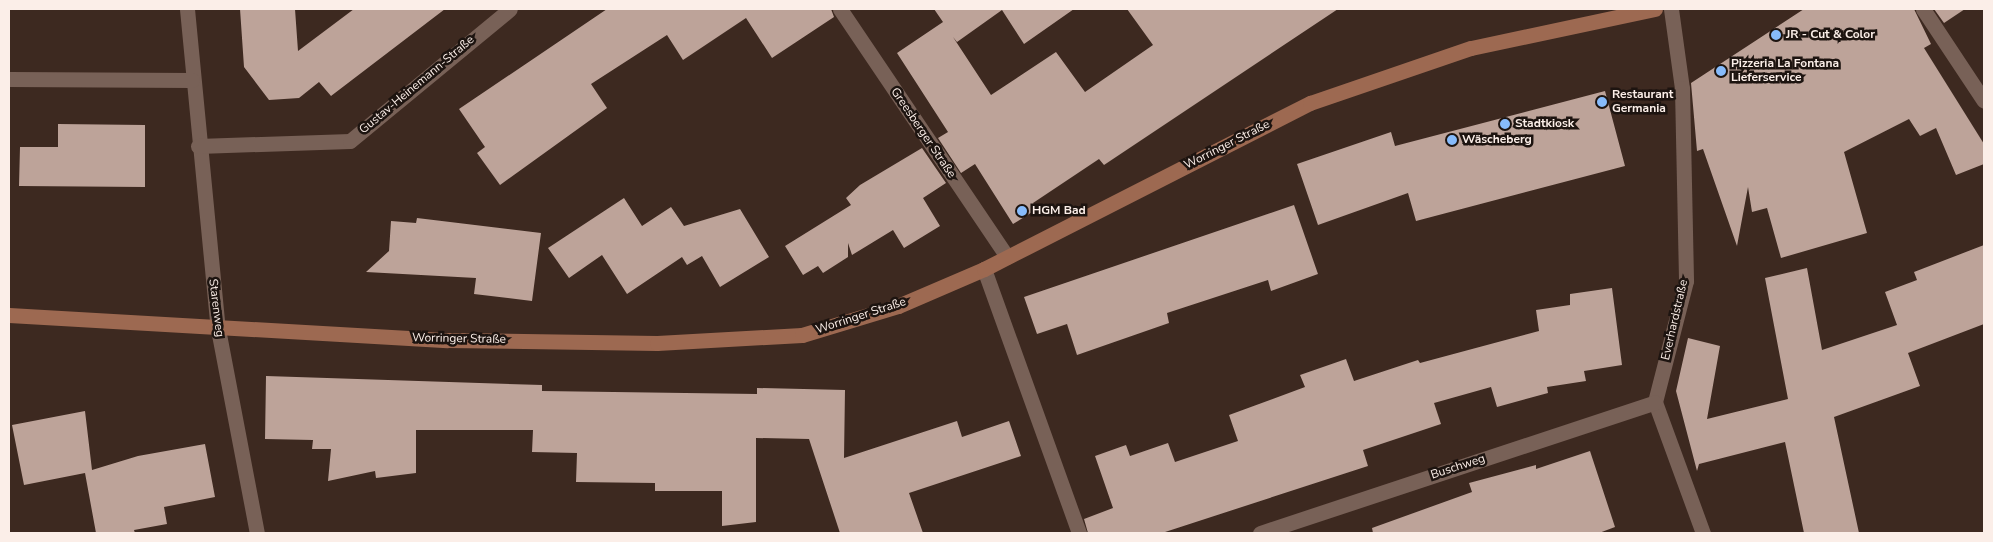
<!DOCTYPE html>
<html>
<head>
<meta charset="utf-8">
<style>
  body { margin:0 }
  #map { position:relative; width:1993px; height:542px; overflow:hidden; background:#3d2920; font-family:"Nunito Sans",sans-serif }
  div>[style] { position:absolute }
  .building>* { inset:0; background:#bda399 }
  .minor>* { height:15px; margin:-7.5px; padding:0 7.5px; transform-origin:7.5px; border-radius:7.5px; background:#786157 }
  .secondary>* { height:15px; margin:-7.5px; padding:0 7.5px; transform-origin:7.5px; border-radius:7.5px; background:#9d6951 }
  .dots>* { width:14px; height:14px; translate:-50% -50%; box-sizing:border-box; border:2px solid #1d1410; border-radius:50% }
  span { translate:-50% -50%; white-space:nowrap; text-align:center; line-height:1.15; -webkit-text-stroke:5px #1d1410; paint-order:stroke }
  .poi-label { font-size:12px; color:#fbeee8; font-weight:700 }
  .left { translate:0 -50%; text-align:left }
  .street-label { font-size:12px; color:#fbeee8 }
  .frame { position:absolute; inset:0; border:10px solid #fbeee8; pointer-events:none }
</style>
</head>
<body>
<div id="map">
  <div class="building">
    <i style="clip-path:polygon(240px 9px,295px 9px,298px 51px,354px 9px,445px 9px,331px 96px,319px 82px,299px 98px,269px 100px,244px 67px)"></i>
    <i style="clip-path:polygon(607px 9px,831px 9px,834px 17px,772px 58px,746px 18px,683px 60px,667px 35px,591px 84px,607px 108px,500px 185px,477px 153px,485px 147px,459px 109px)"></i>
    <i style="clip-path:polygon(934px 9px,1074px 9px,1024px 44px,1002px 10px,957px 42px,953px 37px,991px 95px,1056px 52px,1085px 92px,1153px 45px,1127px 9px,1338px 9px,1104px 165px,1099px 159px,1033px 203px,1037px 209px,1013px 224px,975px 164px,961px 173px,938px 138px,948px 132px,897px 53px,943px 22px)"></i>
    <i style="clip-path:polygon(1804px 9px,1914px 9px,1931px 44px,1924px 48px,1984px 144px,1984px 164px,1956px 175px,1936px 128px,1920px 136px,1909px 119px,1844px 152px,1867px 233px,1781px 258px,1767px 208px,1752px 212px,1748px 187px,1737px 246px,1703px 149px,1697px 151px,1691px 83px)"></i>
    <i style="clip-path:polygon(1934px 9px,1965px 9px,1944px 23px)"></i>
    <i style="clip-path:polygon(1605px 91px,1625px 166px,1416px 221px,1408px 193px,1318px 225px,1297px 164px,1391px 132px,1395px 146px)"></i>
    <i style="clip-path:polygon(58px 124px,145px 125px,145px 187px,19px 186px,20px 147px,58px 147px)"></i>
    <i style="clip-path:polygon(922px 148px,946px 183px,923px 198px,940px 226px,904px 248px,893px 230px,852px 255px,848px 243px,848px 257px,823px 273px,818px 266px,803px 275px,785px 246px,851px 205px,846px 198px,860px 185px)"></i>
    <i style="clip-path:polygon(624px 198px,642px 226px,671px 207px,684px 226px,740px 209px,769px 257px,720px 287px,702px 256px,687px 265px,682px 257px,627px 294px,602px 255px,569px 278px,548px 248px)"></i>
    <i style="clip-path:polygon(1294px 205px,1318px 274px,1271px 291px,1268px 280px,1167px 313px,1169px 323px,1077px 355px,1067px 324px,1037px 334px,1024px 297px)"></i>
    <i style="clip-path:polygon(417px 218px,541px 233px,532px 301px,474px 294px,476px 278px,366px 272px,389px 251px,391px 221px,416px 223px)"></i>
    <i style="clip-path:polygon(1984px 245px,1984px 324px,1908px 353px,1920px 386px,1834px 417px,1859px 533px,1804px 533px,1785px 442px,1699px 464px,1697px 471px,1676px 391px,1688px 338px,1720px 346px,1707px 419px,1788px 399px,1765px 278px,1807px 268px,1822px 350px,1897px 325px,1885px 292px,1917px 280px,1914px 272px)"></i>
    <i style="clip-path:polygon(1612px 288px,1622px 365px,1584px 371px,1586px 381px,1547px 387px,1548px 393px,1497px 407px,1491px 387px,1434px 403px,1441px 424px,1363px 450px,1368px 466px,1162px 533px,1088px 533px,1084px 519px,1113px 508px,1095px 456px,1126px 445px,1130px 456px,1168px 443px,1175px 462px,1238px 441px,1229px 415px,1305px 387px,1300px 375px,1346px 359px,1354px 381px,1418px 360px,1420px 363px,1539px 331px,1536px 310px,1570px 305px,1570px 294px)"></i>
    <i style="clip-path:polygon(266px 376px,542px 385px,542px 391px,757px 394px,757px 388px,845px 390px,844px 458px,957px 421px,962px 437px,1009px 421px,1021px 456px,909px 493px,923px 533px,840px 533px,809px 439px,756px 438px,756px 522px,722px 526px,722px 491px,655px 491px,655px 483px,576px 482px,577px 453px,532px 452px,533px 430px,416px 430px,416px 473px,376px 478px,375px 471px,328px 481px,331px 449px,312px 449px,313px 440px,265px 439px)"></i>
    <i style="clip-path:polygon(85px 411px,92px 470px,138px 456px,205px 444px,215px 497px,164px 507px,167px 524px,134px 530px,135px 533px,96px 533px,85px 473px,24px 485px,12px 425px)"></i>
    <i style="clip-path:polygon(1590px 451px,1615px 527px,1599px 533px,1373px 533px,1372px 528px,1472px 492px,1469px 483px,1536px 465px,1536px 469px)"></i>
  </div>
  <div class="minor">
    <i style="left:187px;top:9px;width:321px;rotate:84.5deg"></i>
    <i style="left:218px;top:329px;width:208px;rotate:79.2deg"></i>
    <i style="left:840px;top:9px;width:299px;rotate:56deg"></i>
    <i style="left:1671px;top:9px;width:80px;rotate:82.1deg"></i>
    <i style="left:1682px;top:88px;width:193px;rotate:88.8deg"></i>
    <i style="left:1686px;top:281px;width:125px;rotate:104.4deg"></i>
    <i style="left:1655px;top:402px;width:140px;rotate:69.9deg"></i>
    <i style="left:1923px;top:9px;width:110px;rotate:56.5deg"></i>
    <i style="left:9px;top:79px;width:183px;rotate:0.3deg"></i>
    <i style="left:198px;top:146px;width:152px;rotate:-1.9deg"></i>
    <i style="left:350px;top:141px;width:207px;rotate:-39.5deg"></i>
    <i style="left:984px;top:269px;width:281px;rotate:70.2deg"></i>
    <i style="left:1260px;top:533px;width:416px;rotate:-18.3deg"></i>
  </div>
  <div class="secondary">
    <i style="left:9px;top:315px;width:439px;rotate:3.3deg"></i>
    <i style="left:447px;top:340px;width:210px;rotate:0.8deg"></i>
    <i style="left:657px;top:343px;width:145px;rotate:-3.2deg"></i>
    <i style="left:802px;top:335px;width:100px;rotate:-16.8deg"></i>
    <i style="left:898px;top:306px;width:94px;rotate:-23.3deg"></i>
    <i style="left:984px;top:269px;width:366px;rotate:-27deg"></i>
    <i style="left:1310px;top:103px;width:170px;rotate:-18.9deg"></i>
    <i style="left:1471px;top:48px;width:188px;rotate:-12deg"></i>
  </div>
  <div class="dots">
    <i style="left:1776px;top:35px;background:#87bbfb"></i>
    <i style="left:1721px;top:71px;background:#87bbfb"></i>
    <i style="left:1602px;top:102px;background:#87bbfb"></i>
    <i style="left:1505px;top:124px;background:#87bbfb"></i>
    <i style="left:1452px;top:140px;background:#87bbfb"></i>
    <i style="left:1022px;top:211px;background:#87bbfb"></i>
  </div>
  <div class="poi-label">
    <span class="left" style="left:1786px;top:35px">JR - Cut &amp; Color</span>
    <span class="left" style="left:1731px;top:71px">Pizzeria La Fontana<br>Lieferservice</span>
    <span class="left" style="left:1612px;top:102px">Restaurant<br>Germania</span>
    <span class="left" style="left:1515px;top:124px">Stadtkiosk</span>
    <span class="left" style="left:1462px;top:140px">Wäscheberg</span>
    <span class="left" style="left:1032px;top:211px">HGM Bad</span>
  </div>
  <div class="street-label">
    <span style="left:417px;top:85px;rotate:-40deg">Gustav-Heinemann-Straße</span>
    <span style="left:923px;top:133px;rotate:56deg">Greesberger Straße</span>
    <span style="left:1227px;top:145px;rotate:-27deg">Worringer Straße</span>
    <span style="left:216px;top:308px;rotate:83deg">Starenweg</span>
    <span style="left:861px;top:316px;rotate:-18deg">Worringer Straße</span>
    <span style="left:1675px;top:320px;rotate:-77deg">Everhardstraße</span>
    <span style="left:459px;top:339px;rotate:1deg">Worringer Straße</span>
    <span style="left:1458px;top:467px;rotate:-18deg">Buschweg</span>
  </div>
  <div class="frame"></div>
</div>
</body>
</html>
